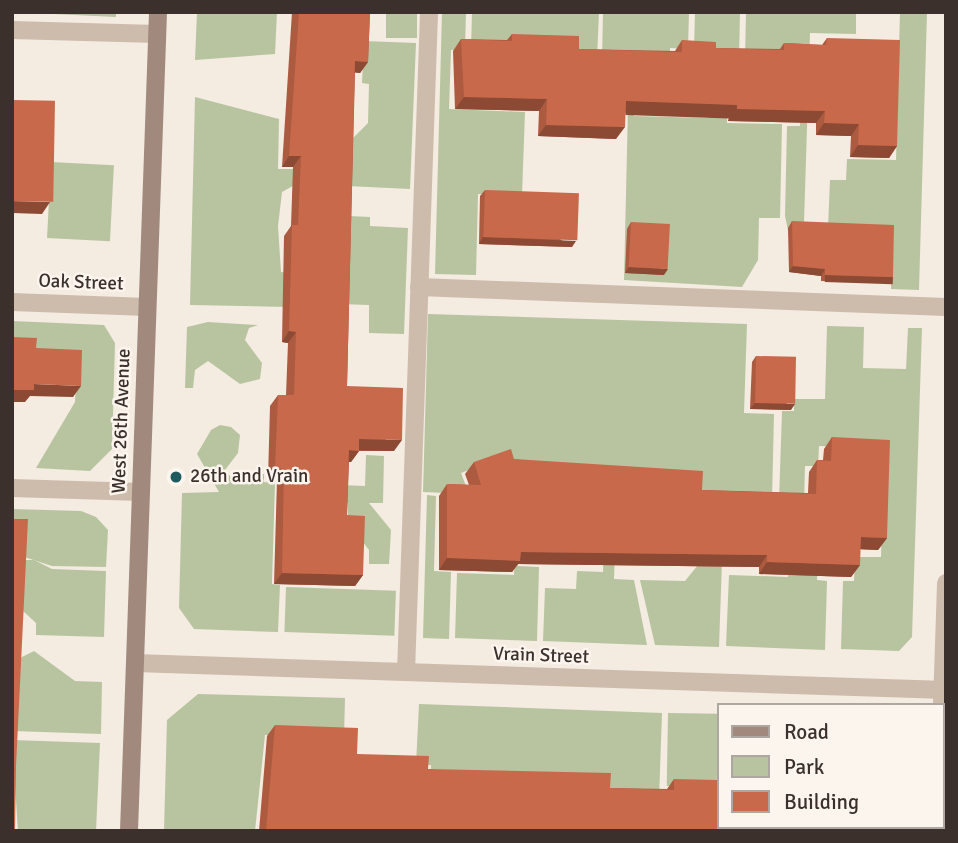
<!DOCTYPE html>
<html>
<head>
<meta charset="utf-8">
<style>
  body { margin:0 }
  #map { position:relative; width:958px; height:843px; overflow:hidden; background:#f4ebe1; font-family:Signika,sans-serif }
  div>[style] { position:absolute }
  .green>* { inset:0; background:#b8c4a0; transform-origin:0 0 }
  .lane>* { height:18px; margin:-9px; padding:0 9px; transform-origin:9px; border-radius:9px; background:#cdbbac }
  .street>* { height:18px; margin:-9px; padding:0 9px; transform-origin:9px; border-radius:9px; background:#cdbbac }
  .secondary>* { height:18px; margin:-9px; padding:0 9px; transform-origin:9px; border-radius:9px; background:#a18a7d }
  .wall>* { inset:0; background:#ac5a40 }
  .shaded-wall>* { inset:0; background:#8c4a34; transform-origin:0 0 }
  .building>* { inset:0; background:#c8694b; transform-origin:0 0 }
  .dots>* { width:19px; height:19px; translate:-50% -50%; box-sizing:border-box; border:4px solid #fbf5ee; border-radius:50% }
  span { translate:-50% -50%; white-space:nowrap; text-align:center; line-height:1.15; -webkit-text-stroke:5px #fbf5ee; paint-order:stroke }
  .street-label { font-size:19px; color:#3b302b }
  .poi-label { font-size:19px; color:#3b302b }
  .left { translate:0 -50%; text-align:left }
  .frame { position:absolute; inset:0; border:14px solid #3b302b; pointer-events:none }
  .legend { position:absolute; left:717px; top:703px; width:228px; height:126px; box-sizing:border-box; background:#fbf5ee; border:2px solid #aea6a0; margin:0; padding:9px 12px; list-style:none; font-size:21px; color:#3b302b }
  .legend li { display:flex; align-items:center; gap:14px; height:35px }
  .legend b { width:35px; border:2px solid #aea6a0 }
</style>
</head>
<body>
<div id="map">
  <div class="green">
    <i style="clip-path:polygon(12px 12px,116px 12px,116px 17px)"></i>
    <i style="clip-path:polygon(197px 12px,277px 12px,275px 54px,195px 60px)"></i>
    <i style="left:386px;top:12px;width:31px;height:26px"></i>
    <i style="clip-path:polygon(442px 12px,466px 12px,465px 49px,451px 50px,449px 109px,525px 112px,522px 195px,478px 194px,476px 275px,435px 274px)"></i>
    <i style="clip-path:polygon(472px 12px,599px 12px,597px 59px,471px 49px)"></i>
    <i style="clip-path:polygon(603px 12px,689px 12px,688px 49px,670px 48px,670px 62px,602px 60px)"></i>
    <i style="clip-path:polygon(695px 12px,740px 12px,739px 58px,694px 50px)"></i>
    <i style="clip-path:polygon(746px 12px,856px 12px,856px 34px,810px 33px,803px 254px,793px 254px,785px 216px,787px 126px,800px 126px,801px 54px,745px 58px)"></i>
    <i style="clip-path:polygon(900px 12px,927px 12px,919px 290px,891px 289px,893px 229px,828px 227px,830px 180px,846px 180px,847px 159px,896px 160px)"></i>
    <i style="clip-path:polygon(364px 41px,416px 43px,410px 189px,347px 186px,348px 143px,368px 123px,369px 84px,362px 83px)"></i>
    <i style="clip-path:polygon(629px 65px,636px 65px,634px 116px,708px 118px,710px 69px,727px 99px,727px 123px,782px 124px,780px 218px,759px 218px,758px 260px,742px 287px,624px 280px)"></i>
    <i style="clip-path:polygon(195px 97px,279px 119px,278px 169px,300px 169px,300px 182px,282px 192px,278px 226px,281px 272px,289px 273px,288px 307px,190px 305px)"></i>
    <i style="left:51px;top:162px;width:63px;height:76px;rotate:3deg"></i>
    <i style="clip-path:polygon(349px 216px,370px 217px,370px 226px,408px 228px,404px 334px,369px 333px,369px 305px,340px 304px)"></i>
    <i style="clip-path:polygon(428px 314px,747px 324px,744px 413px,774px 414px,772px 500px,528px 466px,504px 457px,461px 473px,469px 494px,423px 492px)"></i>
    <i style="clip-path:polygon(12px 321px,104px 325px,115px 343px,112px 449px,90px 471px,36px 468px,75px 402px,77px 361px,12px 349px)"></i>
    <i style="clip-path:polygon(208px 322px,258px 325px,249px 328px,245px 340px,262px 363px,260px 379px,240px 384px,208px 361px,195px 370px,193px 388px,185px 388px,187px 327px)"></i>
    <i style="clip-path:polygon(827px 326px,864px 327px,863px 368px,906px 369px,908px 328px,922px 328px,912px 637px,899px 651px,841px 649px,843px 581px,854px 581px,855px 557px,881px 557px,884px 448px,819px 446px,818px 466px,805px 466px,804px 502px,779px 501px,782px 411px,794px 411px,794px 399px,825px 399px)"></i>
    <i style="clip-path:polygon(220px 425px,231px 427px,240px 435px,238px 453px,225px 470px,234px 481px,247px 473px,264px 474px,264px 482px,275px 483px,272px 584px,280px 585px,278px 632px,194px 629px,179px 608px,182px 493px,219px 492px,197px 454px,211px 430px)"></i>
    <i style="clip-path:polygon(366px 455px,384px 456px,383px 503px,369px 503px,391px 530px,389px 564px,369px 564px,369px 550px,348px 523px,348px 503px,340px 501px,339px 485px,365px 486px)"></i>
    <i style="clip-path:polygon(427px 495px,436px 496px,434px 571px,451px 572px,449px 639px,423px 638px)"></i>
    <i style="clip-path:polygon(517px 497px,521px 497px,518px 566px,539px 567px,537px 641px,455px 638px,457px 573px,514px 575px)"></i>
    <i style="clip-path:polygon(605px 499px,617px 499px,614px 579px,634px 580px,647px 645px,543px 641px,545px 588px,576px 589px,577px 571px,603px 572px)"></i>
    <i style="clip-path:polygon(12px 509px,81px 511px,96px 517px,108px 530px,106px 567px,52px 566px,21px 556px,12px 529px)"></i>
    <i style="clip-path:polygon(819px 512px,817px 580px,827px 581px,825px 650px,726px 646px,729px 575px,788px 577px,789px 541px)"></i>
    <i style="clip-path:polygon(21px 560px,34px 560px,52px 569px,106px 571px,104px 637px,36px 635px,36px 623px,22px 610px)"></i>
    <i style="clip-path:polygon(722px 561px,719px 647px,655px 645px,640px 580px,685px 581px,698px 565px)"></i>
    <i style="left:286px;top:587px;width:110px;height:45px;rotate:2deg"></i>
    <i style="clip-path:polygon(34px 651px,75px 681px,102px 682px,101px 734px,13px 731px,12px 662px)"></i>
    <i style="clip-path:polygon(198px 694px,345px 698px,344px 737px,265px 735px,255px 831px,164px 831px,167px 720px)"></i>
    <i style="clip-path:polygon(419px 704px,662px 713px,659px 799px,430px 785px,431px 765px,416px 765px)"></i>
    <i style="left:668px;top:713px;width:50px;height:73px;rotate:1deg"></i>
    <i style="clip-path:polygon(12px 740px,100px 743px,96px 831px,18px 831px)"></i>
  </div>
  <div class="lane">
    <i style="left:12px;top:30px;width:145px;rotate:1.6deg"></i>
    <i style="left:419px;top:287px;width:527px;rotate:2.17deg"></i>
    <i style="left:406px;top:672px;width:660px;rotate:-88deg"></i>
  </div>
  <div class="street">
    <i style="left:12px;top:302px;width:135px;rotate:2.1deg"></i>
    <i style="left:12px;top:488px;width:129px;rotate:1.8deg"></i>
    <i style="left:135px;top:663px;width:811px;rotate:1.91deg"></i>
    <i style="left:942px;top:705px;width:122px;rotate:-88.1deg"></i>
    <i style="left:938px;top:831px;width:4px;rotate:-90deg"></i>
  </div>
  <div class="secondary">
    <i style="left:129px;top:831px;width:820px;rotate:-87.97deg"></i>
  </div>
  <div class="wall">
    <i style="clip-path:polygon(292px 12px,370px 12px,368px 62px,360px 73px,355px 72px,347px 386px,394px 451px,359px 451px,351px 462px,349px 462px,347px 515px,363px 575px,355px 586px,274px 584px,277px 480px,268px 479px,270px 406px,278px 395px,286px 395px,288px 343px,282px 342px,284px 236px,291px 226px,293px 167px,282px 167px)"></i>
    <i style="clip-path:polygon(512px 34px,579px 49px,675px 51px,682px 40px,716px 48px,780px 49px,784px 43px,822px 45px,827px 38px,897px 146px,889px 158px,850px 157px,851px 136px,816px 135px,816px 123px,728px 121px,729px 116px,625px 113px,616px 139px,538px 136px,539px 111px,455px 109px,453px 51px,461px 39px,507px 40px)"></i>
    <i style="clip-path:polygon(485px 190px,572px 247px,479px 244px,480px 196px)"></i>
    <i style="clip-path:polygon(792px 221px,893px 277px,889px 283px,821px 281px,821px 276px,789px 272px,788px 228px)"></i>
    <i style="clip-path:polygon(631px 222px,664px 275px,625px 273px,627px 229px)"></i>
    <i style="clip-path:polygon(756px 356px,791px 410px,750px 409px,752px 362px)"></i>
    <i style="clip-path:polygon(832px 437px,887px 538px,878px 550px,860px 549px,860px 565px,851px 577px,759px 574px,759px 567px,518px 564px,512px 572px,439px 570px,439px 496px,447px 484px,469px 485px,465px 474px,474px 462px,514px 459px,702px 490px,808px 493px,809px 472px,817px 460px,823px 460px,824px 449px)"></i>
    <i style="clip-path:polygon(275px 725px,357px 754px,428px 769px,610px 788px,667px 789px,674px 779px,875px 831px,259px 831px,267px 736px)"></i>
  </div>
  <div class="shaded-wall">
    <i style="clip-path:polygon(355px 61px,368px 62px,360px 73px,348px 72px)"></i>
    <i style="clip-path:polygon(464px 97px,547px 99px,539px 111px,455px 109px)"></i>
    <i style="left:626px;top:101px;width:111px;height:14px;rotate:2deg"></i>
    <i style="clip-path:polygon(737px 109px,825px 111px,816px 123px,728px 121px)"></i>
    <i style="clip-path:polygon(824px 123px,859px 124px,851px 136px,816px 135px)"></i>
    <i style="clip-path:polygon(546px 125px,625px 127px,616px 139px,538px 136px)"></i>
    <i style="clip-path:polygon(858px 145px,897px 146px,889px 158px,850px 157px)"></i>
    <i style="clip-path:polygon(289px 156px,301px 156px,293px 167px,282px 167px)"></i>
    <i style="clip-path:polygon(12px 201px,50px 202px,42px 214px,12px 213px)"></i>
    <i style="clip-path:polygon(483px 237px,576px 241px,572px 247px,479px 244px)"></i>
    <i style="clip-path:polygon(793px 266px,825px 269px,821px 276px,789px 272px)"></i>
    <i style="clip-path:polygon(629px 267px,668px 269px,664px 275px,625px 273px)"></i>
    <i style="left:825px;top:275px;width:68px;height:7px;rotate:2deg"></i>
    <i style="clip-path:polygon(289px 331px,296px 332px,288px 343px,282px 342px)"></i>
    <i style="clip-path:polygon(34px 384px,81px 386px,73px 397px,30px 396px,25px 402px,12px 402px,12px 390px)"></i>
    <i style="clip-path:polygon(755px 403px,795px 404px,791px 410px,750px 409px)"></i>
    <i style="clip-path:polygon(359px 439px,402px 440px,394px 451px,351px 450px)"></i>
    <i style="clip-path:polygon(349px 450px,359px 451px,351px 462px,342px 461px)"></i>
    <i style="clip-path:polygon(275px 468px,284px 469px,277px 480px,268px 479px)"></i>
    <i style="clip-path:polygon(861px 537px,887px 538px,878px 550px,852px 549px)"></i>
    <i style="clip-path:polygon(521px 552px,767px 555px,759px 567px,518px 564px,512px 572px,439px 570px,447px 558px)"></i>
    <i style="clip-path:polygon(767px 562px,860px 565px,851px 577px,759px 574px)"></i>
    <i style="clip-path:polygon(282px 573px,363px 575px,355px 586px,274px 584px)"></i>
  </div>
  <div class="building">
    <i style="clip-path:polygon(299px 12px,370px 12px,368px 62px,355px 61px,347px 386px,403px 388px,402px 440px,359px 439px,359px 451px,349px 450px,347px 515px,365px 516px,363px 575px,282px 573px,284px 469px,275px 468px,278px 395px,294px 395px,296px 332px,289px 331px,292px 225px,298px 225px,301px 156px,289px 156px)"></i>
    <i style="clip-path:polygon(512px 34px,579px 36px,579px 49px,682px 52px,682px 40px,716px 42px,716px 48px,784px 50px,784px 43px,826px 45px,827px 38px,900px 40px,897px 146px,858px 145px,859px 124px,824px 123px,825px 111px,737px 109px,737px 105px,626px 101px,625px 127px,546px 125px,547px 99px,464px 97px,461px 39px,512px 41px)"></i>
    <i style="left:12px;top:100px;width:43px;height:101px;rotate:1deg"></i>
    <i style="left:485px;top:190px;width:94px;height:47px;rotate:2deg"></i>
    <i style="clip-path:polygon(792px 221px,894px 225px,893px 277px,825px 275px,825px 269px,793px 266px)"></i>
    <i style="left:631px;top:222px;width:39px;height:45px;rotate:3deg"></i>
    <i style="clip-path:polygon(12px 337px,37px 338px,36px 348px,82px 350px,81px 386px,34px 384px,34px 390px,12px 390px)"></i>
    <i style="left:756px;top:356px;width:40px;height:47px;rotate:1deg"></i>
    <i style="clip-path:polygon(832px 437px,890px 440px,887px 538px,861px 537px,860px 565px,767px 562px,767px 555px,521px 552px,520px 561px,447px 558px,447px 484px,481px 485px,474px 462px,511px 449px,514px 459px,703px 471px,702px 490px,816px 494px,817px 460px,831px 461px)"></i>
    <i style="clip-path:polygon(12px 519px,28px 519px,16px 766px,15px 831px,12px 831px)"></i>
    <i style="clip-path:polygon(275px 725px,358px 728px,357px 754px,429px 756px,428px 769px,611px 773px,610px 788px,674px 790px,674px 779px,718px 780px,718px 827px,875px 827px,875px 831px,266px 831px)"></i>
  </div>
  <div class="dots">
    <i style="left:176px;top:477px;background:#1f5a5e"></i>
  </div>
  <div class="street-label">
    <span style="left:81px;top:283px;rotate:2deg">Oak Street</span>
    <span style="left:122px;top:421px;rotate:-88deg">West 26th Avenue</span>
    <span style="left:541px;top:656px;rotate:2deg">Vrain Street</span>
  </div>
  <div class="poi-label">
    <span class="left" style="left:190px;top:477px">26th and Vrain</span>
  </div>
  <div class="frame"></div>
  <ul class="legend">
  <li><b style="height:9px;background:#a18a7d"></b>Road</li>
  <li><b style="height:19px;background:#b8c4a0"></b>Park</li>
  <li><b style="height:19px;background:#c8694b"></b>Building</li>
  </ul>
</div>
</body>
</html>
